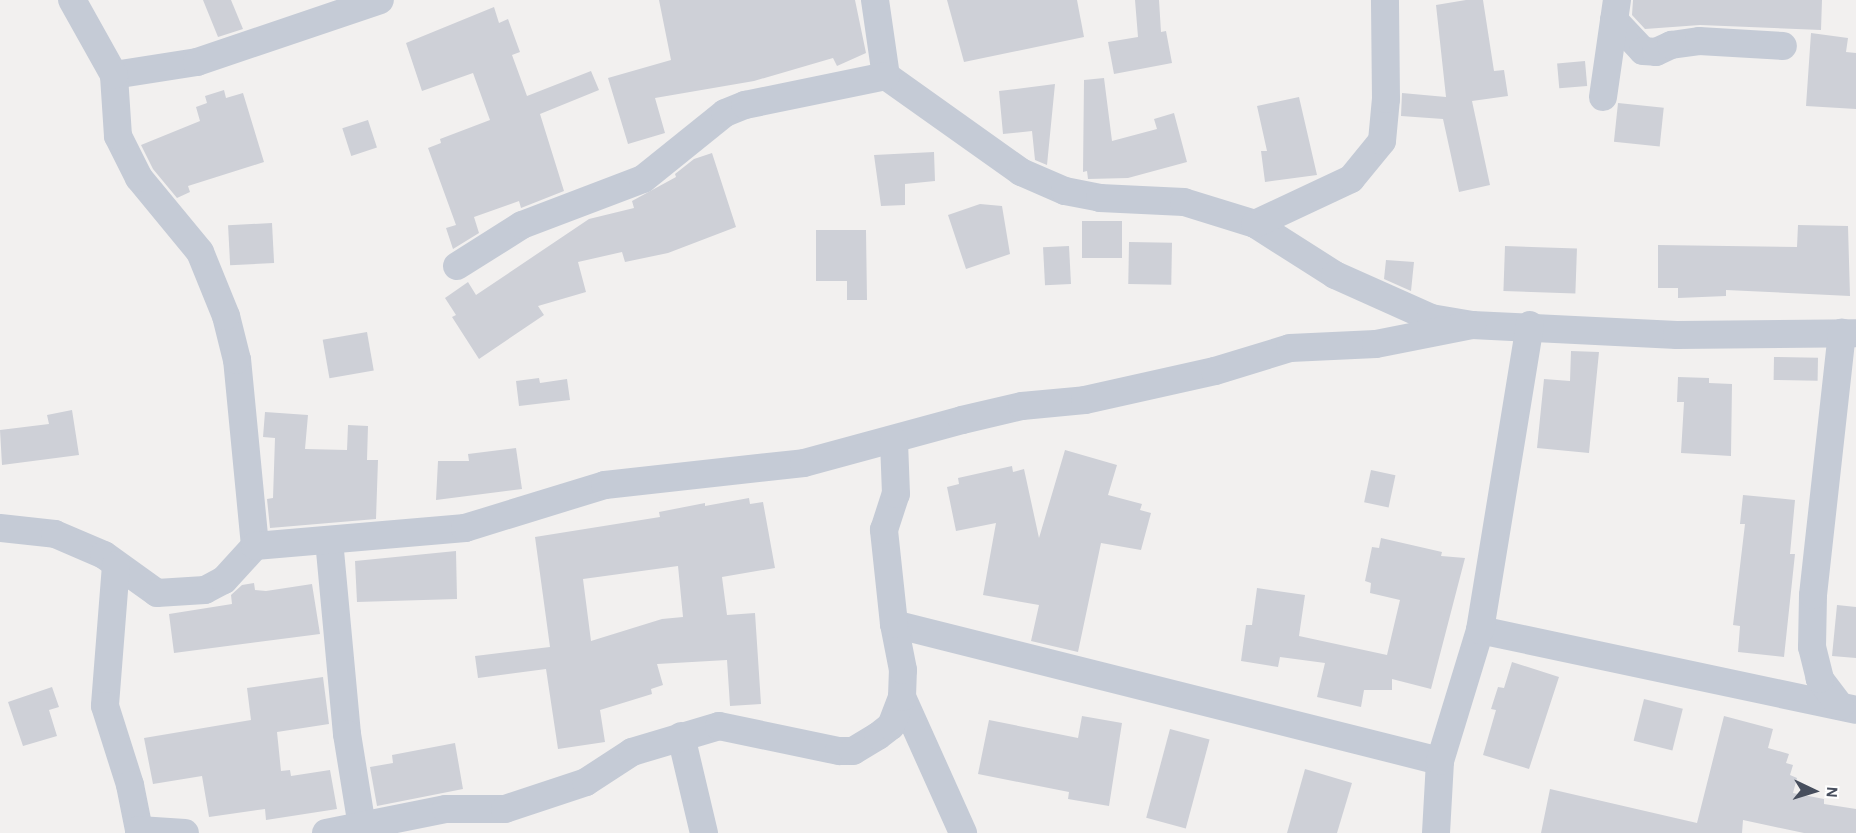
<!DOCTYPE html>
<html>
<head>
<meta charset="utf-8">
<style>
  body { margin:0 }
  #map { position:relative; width:1856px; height:833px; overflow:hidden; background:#f2f0ef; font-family:"Alegreya Sans",sans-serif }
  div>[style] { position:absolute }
  .building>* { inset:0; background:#ced0d7; transform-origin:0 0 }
  .minor>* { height:28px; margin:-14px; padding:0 14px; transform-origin:14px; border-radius:14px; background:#c5cbd6 }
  span { translate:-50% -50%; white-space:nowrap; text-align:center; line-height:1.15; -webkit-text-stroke:4.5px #fff; paint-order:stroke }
  .north { position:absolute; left:1784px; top:761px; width:60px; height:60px; -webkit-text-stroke:4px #fff; paint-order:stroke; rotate:94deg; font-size:16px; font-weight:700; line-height:24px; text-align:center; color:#474e5d }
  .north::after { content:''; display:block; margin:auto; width:21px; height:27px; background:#474e5d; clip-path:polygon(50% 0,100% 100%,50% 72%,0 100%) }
</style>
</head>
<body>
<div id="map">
  <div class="building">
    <i style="clip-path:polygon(203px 0,231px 0,243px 29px,218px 37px)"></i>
    <i style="clip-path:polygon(659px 0,855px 0,866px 53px,837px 66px,833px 58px,754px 81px,655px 98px,665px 133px,628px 144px,608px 78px,671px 60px)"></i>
    <i style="clip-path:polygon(947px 0,1077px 0,1084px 37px,964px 62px)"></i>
    <i style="clip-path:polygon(1135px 0,1159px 0,1161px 32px,1166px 31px,1172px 63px,1114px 74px,1108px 42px,1138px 37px)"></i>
    <i style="clip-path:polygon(1466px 0,1483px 0,1494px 71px,1504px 70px,1508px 96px,1472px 101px,1490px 185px,1459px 192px,1443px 119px,1401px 116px,1402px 93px,1446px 97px,1436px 5px)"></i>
    <i style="clip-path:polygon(1633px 0,1822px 0,1821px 30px,1700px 25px,1645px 29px,1632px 15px)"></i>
    <i style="clip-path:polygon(494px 7px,499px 23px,508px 19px,520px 52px,512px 55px,527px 96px,591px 71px,599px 90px,540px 114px,564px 191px,521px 208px,519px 201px,474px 217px,479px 233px,453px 249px,446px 228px,456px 225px,428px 148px,441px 143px,440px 139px,490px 120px,473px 73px,422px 91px,406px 43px)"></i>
    <i style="clip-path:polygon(1811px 33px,1848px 38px,1846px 52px,1856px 53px,1856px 109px,1806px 106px)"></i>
    <i style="left:1585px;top:61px;width:25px;height:28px;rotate:85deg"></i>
    <i style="clip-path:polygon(1104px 78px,1112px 141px,1157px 129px,1154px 119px,1174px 113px,1187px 162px,1128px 178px,1088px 179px,1087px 171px,1083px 172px,1084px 80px)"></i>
    <i style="clip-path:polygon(1055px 84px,1047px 165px,1035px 160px,1032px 131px,1003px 134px,999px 91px)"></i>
    <i style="clip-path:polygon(224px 90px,226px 98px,243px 93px,264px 162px,188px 186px,190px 192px,177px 198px,153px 169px,141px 145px,200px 121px,196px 107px,207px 103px,205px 96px)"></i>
    <i style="clip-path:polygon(1299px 97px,1317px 175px,1265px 182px,1261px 151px,1267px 151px,1257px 106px)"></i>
    <i style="left:1618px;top:103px;width:46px;height:39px;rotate:6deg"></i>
    <i style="left:368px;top:120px;width:29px;height:27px;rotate:72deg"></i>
    <i style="clip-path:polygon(934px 152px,935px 181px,905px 184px,905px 205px,881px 206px,874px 155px)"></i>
    <i style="clip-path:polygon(712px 153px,736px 227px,668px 253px,625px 262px,622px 252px,578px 262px,586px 292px,538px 306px,544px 315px,479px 359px,452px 317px,456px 315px,445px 298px,468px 282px,476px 295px,589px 219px,634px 208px,632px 201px,676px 177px,675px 174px,694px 159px)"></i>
    <i style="clip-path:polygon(980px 204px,1002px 206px,1010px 254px,966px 269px,948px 215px)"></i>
    <i style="left:1082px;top:221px;width:40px;height:37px"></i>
    <i style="left:272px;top:223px;width:40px;height:44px;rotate:87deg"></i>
    <i style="clip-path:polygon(1798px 225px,1848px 226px,1850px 296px,1726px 290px,1726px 296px,1678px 298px,1678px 288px,1658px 288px,1658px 245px,1797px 247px)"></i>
    <i style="clip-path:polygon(816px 230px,866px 230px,867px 300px,847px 300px,847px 281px,816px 281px)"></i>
    <i style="left:1129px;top:242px;width:43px;height:42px;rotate:1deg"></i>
    <i style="left:1069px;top:246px;width:38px;height:26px;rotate:87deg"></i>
    <i style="left:1505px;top:246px;width:72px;height:45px;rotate:2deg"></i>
    <i style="clip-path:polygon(1386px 260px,1414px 262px,1411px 291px,1384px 279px)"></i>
    <i style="left:367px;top:332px;width:39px;height:45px;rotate:80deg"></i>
    <i style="clip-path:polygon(1571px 351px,1599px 352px,1589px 453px,1537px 448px,1544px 379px,1570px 381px)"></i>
    <i style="left:1774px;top:357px;width:44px;height:23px;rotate:1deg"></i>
    <i style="clip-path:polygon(1678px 377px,1709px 378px,1709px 383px,1732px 384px,1731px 456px,1681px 453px,1684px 402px,1677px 402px)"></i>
    <i style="clip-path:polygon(539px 378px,540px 383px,567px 379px,570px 400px,519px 406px,516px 381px)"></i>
    <i style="clip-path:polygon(72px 410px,79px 455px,2px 465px,0 430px,49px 424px,47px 415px)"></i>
    <i style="clip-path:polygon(265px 412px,308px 415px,305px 449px,347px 450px,348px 425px,368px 426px,367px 460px,378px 460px,376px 519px,270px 528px,267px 499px,273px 498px,275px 438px,263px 437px)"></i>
    <i style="clip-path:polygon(516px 448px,522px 489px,436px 500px,438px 461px,469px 461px,468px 454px)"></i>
    <i style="clip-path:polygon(1065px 450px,1117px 465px,1108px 495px,1142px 504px,1140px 510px,1151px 513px,1141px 550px,1101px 543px,1078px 652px,1031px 641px,1039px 605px,983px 595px,996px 523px,956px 531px,947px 487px,959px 484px,958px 478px,1012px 466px,1013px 472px,1024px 469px,1039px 538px)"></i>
    <i style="left:1371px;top:470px;width:25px;height:33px;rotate:12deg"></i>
    <i style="clip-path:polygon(1743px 495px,1795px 500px,1790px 554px,1795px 554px,1784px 657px,1738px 652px,1740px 626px,1733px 625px,1745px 524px,1740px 524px)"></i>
    <i style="clip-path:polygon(evenodd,749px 498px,750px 504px,763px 502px,775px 568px,722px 577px,727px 615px,755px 613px,761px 704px,730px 706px,727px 660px,657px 664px,663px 685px,651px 689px,652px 694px,600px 710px,605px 742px,558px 749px,546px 669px,478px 678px,475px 656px,550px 647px,535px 537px,660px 517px,659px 512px,705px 503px,705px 506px,749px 498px,678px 566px,683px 617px,662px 619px,591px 641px,583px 579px,678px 566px)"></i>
    <i style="clip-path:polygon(1381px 538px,1442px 552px,1441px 556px,1465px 558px,1431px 689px,1392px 679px,1392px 690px,1364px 690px,1361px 707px,1317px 697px,1325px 663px,1280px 657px,1278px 667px,1241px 661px,1246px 625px,1252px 625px,1257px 588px,1305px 595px,1299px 636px,1387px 655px,1400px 600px,1370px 593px,1371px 583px,1365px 581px,1372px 547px,1379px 548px)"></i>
    <i style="clip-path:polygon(456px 551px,457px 599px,357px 602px,355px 561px)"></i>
    <i style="clip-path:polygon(254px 583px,255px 590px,266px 591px,312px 584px,320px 634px,174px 653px,169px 614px,232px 604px,231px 595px,242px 585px)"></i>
    <i style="clip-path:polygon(1837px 605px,1856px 607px,1856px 658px,1832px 656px)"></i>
    <i style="clip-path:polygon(1512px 662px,1559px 677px,1529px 769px,1483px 755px,1496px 710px,1491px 709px,1498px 687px,1504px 688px)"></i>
    <i style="clip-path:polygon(323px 677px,329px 724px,277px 732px,281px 771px,290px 770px,291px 776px,330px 770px,337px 809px,266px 820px,265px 809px,209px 817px,202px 776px,153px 784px,144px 738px,251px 720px,247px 688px)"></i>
    <i style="clip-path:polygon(52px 687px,59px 707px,49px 710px,57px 736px,23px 746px,8px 702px)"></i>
    <i style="left:1644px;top:699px;width:40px;height:43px;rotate:14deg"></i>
    <i style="clip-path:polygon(1082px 716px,1122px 723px,1109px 806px,1068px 799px,1069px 792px,978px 774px,989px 720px,1078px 738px)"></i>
    <i style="clip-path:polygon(1724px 716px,1773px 729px,1768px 748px,1789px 754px,1786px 763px,1793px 765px,1790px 775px,1797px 778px,1793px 793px,1824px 799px,1824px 804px,1856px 809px,1856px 833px,1804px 833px,1743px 820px,1742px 833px,1541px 833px,1550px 789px,1697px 823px)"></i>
    <i style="left:1170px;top:729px;width:41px;height:92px;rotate:15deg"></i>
    <i style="clip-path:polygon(455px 743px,463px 789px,377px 806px,370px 767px,393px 763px,392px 755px)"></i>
    <i style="clip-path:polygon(1305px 769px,1352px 783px,1337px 833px,1287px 833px)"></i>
  </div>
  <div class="minor">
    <i style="left:875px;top:0;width:77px;rotate:81.8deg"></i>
    <i style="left:886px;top:76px;width:166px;rotate:35.4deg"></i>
    <i style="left:1021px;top:172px;width:48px;rotate:23.4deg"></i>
    <i style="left:1065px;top:191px;width:36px;rotate:11deg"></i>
    <i style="left:1100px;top:198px;width:84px;rotate:2.7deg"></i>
    <i style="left:1184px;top:202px;width:74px;rotate:17.2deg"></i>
    <i style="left:1255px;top:224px;width:95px;rotate:32.5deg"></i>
    <i style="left:1335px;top:275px;width:105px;rotate:24.1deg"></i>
    <i style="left:1431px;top:318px;width:42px;rotate:9.7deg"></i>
    <i style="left:1472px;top:325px;width:205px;rotate:2.8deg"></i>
    <i style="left:1677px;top:335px;width:179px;rotate:-0.6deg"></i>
    <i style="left:1614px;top:20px;width:42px;rotate:46.9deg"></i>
    <i style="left:1643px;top:51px;width:13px;rotate:4deg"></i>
    <i style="left:1656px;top:52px;width:17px;rotate:-25deg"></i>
    <i style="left:1671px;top:45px;width:28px;rotate:-8deg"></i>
    <i style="left:1699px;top:41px;width:84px;rotate:3.4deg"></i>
    <i style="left:114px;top:75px;width:84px;rotate:-8.9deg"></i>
    <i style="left:197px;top:62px;width:193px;rotate:-18.7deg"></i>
    <i style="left:1603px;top:97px;width:98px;rotate:-81.8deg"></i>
    <i style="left:1255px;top:224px;width:106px;rotate:-25.1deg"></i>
    <i style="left:1351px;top:179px;width:49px;rotate:-50.8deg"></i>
    <i style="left:1382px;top:141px;width:42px;rotate:-84.6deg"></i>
    <i style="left:1386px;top:99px;width:99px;rotate:-90.6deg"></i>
    <i style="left:457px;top:266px;width:77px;rotate:-32.2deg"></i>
    <i style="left:522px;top:225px;width:129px;rotate:-20.8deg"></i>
    <i style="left:643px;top:179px;width:105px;rotate:-38.8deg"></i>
    <i style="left:725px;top:113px;width:22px;rotate:-22deg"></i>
    <i style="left:745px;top:105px;width:144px;rotate:-11.6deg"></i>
    <i style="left:0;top:528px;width:55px;rotate:6.2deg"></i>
    <i style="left:55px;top:534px;width:53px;rotate:23.2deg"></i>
    <i style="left:104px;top:555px;width:65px;rotate:35.6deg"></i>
    <i style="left:157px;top:593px;width:48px;rotate:-3.6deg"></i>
    <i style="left:205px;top:590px;width:21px;rotate:-28deg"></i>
    <i style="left:224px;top:580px;width:46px;rotate:-47.6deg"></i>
    <i style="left:255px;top:546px;width:187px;rotate:-95.5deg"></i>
    <i style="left:237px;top:360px;width:45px;rotate:-104deg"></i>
    <i style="left:226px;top:316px;width:69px;rotate:-112.1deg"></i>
    <i style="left:200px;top:252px;width:96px;rotate:-129.5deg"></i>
    <i style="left:139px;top:178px;width:47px;rotate:-116.6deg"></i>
    <i style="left:118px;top:136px;width:61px;rotate:-93.8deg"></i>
    <i style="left:114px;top:75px;width:86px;rotate:-119.2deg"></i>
    <i style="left:329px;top:540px;width:195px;rotate:84.7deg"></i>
    <i style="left:347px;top:734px;width:94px;rotate:80.8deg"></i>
    <i style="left:255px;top:546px;width:211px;rotate:-4.9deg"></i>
    <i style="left:465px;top:528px;width:146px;rotate:-17.1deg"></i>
    <i style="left:605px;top:485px;width:200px;rotate:-6.3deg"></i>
    <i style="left:804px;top:463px;width:164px;rotate:-15.2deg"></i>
    <i style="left:962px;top:420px;width:62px;rotate:-13.1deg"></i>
    <i style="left:1022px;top:406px;width:63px;rotate:-5.4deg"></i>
    <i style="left:1085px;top:400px;width:133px;rotate:-12.6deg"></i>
    <i style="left:1215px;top:371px;width:78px;rotate:-17deg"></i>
    <i style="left:1290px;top:348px;width:86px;rotate:-2.7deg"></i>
    <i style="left:1376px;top:344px;width:98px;rotate:-11.2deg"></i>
    <i style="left:116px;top:565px;width:141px;rotate:94.5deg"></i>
    <i style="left:105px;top:706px;width:83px;rotate:72.4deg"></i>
    <i style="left:130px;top:785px;width:46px;rotate:78.7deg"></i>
    <i style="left:894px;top:624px;width:563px;rotate:14.09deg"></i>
    <i style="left:1480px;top:630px;width:384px;rotate:12deg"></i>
    <i style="left:902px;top:697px;width:149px;rotate:65.8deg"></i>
    <i style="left:1840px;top:706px;width:34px;rotate:-127deg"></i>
    <i style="left:1820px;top:679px;width:33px;rotate:-104deg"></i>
    <i style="left:1812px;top:647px;width:52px;rotate:-88.9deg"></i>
    <i style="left:1813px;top:595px;width:264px;rotate:-83.7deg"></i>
    <i style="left:681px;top:736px;width:100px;rotate:76.7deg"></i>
    <i style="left:139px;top:833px;width:3px;rotate:-90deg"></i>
    <i style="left:139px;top:830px;width:46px;rotate:3.7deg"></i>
    <i style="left:326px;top:833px;width:122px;rotate:-11.3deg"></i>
    <i style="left:446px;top:809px;width:59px"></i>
    <i style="left:505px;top:809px;width:85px;rotate:-18.4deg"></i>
    <i style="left:586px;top:782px;width:55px;rotate:-33.1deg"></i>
    <i style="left:632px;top:752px;width:91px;rotate:-16.6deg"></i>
    <i style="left:719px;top:726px;width:123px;rotate:11.8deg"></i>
    <i style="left:839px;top:751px;width:14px"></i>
    <i style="left:853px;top:751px;width:29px;rotate:-31deg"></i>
    <i style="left:878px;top:736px;width:16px;rotate:-38deg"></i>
    <i style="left:891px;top:726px;width:31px;rotate:-69deg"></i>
    <i style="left:902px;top:697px;width:27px;rotate:-88deg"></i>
    <i style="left:903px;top:670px;width:47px;rotate:-101.1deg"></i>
    <i style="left:894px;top:624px;width:95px;rotate:-96.1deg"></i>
    <i style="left:884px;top:530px;width:38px;rotate:-72deg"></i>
    <i style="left:896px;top:494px;width:53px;rotate:-92.2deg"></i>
    <i style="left:1436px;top:833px;width:72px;rotate:-86.8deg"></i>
    <i style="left:1440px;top:761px;width:137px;rotate:-73deg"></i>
    <i style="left:1480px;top:630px;width:309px;rotate:-80.7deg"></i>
  </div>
  <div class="north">N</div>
</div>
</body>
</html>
